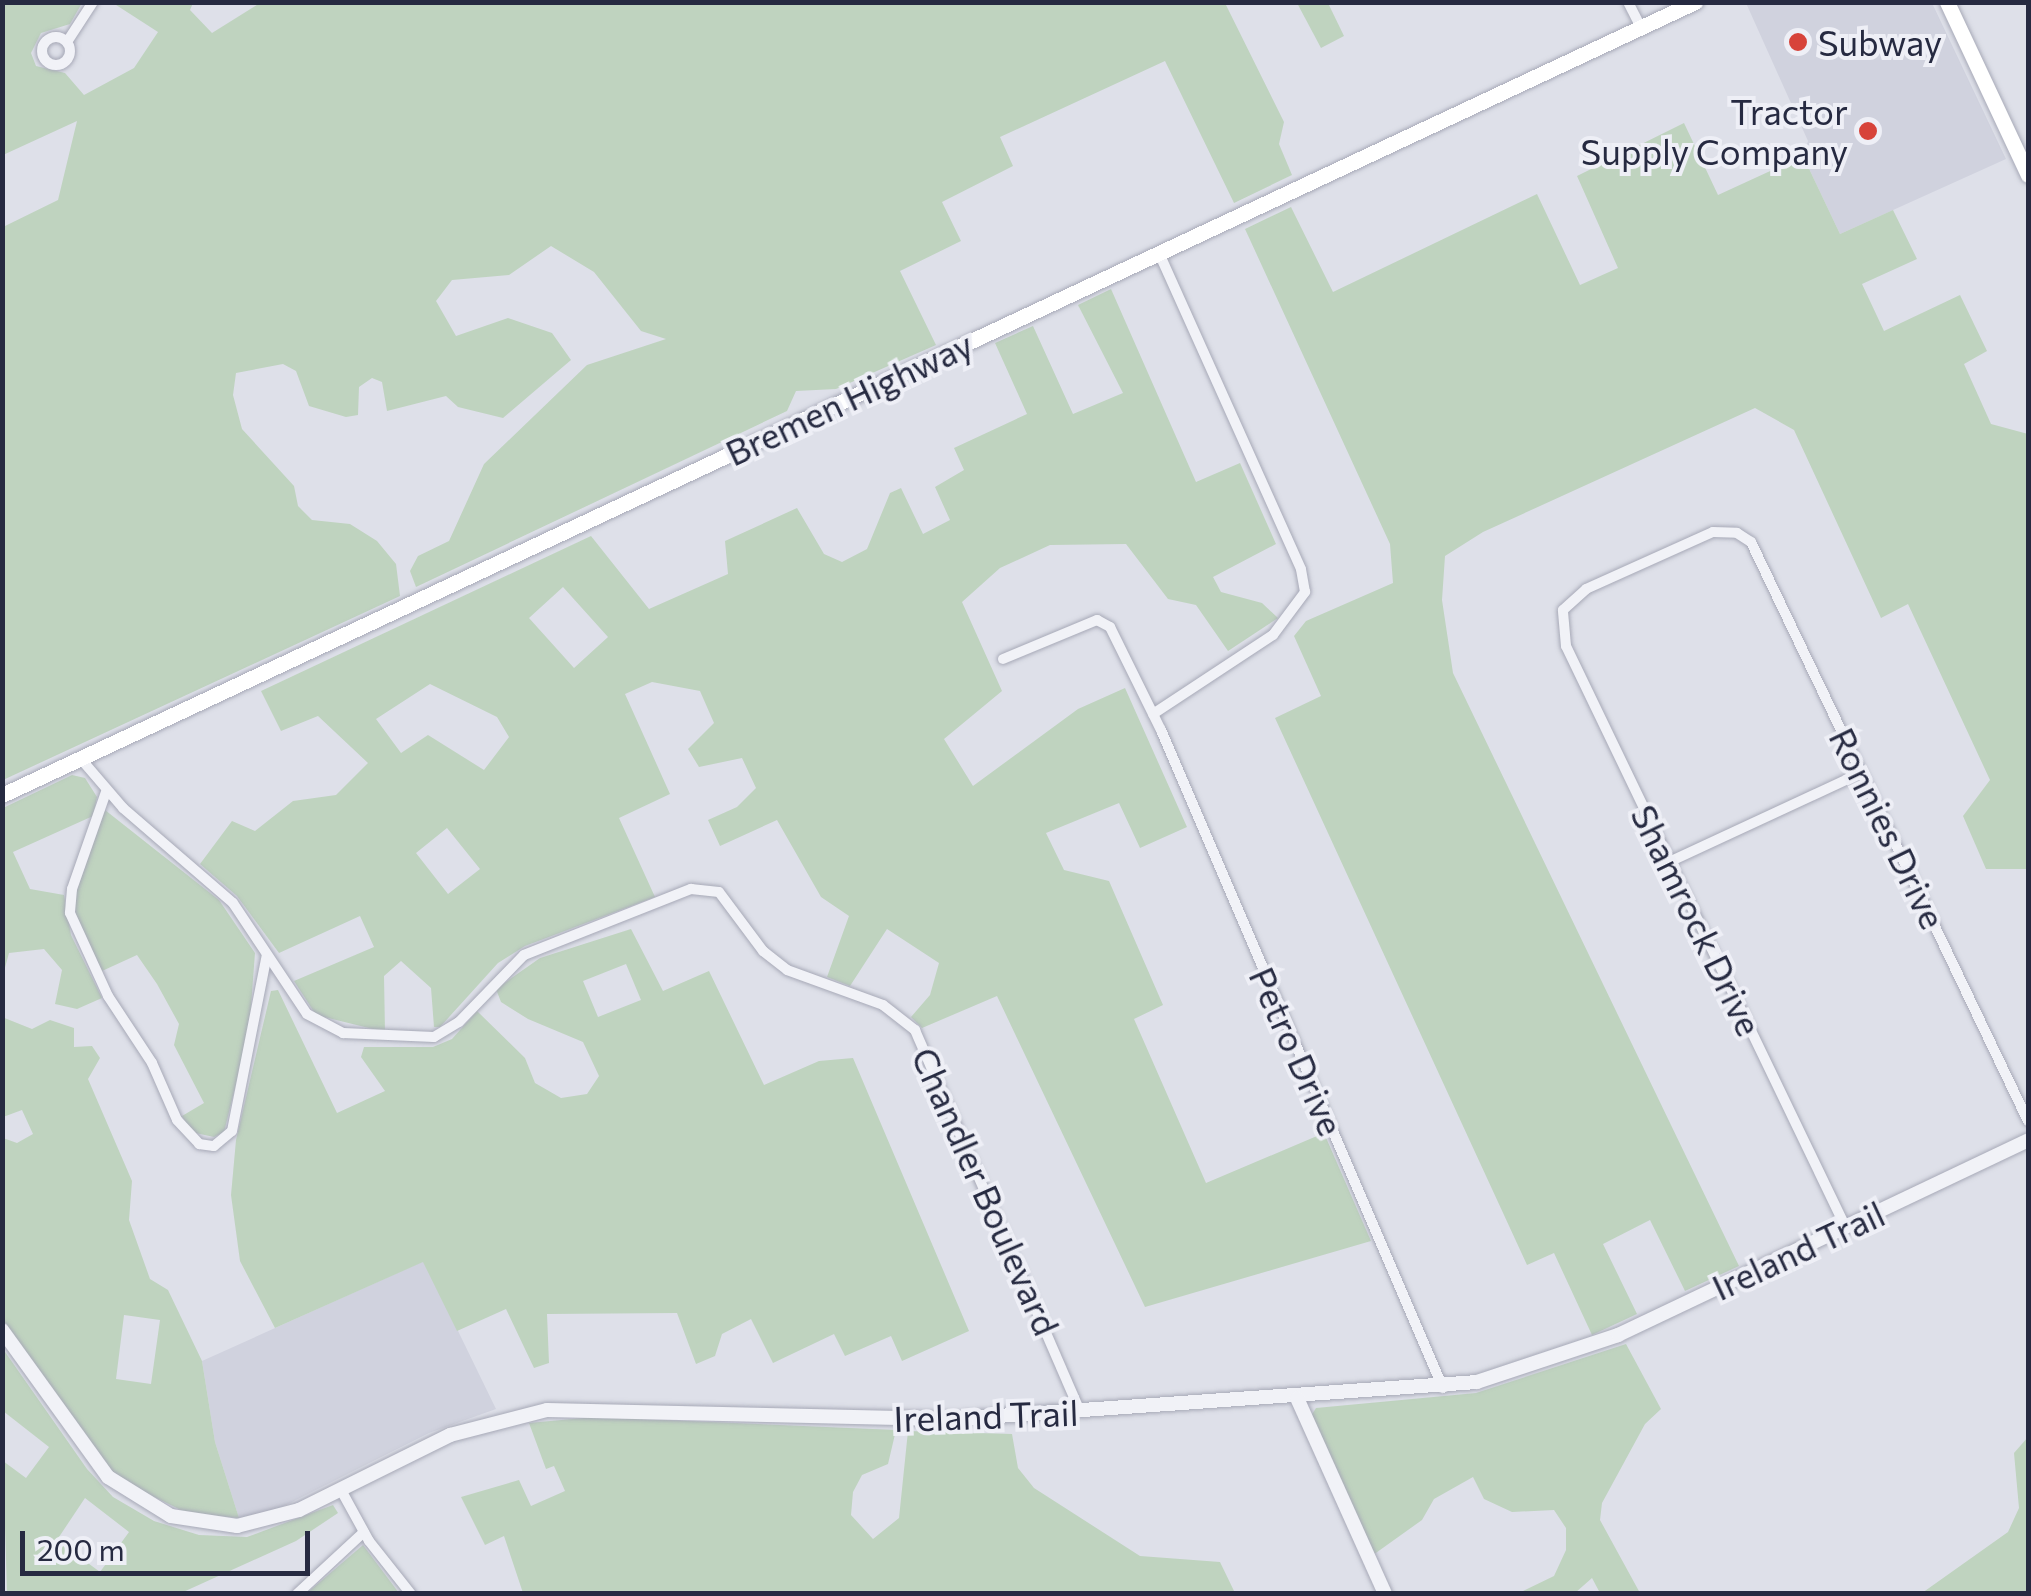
<!DOCTYPE html>
<html>
<head>
<meta charset="utf-8">
<style>
  body { margin:0 }
  #map { position:relative; width:2031px; height:1596px; overflow:hidden; background:#dee0e9; font-family:Commissioner,sans-serif }
  div>[style] { position:absolute }
  .built>* { inset:0; background:#d0d2de }
  .green>* { inset:0; background:#bfd3bf }
  .roads { filter:drop-shadow(0 0 2px #a7a9b7) drop-shadow(0 0 2px #a7a9b7) }
  .minor>* { height:10px; margin:-5px; padding:0 5px; transform-origin:5px; border-radius:5px; background:#f1f2f7 }
  .minor>.ring { margin:-5px; padding:0; box-sizing:content-box; background:none; border:10px solid #f1f2f7; border-radius:50% }
  .tertiary>* { height:14px; margin:-7px; padding:0 7px; transform-origin:7px; border-radius:7px; background:#f1f2f7 }
  .secondary>* { height:15px; margin:-7.5px; padding:0 7.5px; transform-origin:7.5px; border-radius:7.5px; background:#fff }
  .dots>* { width:28px; height:28px; translate:-50% -50%; box-sizing:border-box; border:5px solid #eeeff6; border-radius:50% }
  span { translate:-50% -50%; white-space:nowrap; text-align:center; line-height:1.15; -webkit-text-stroke:8px #eeeff6; paint-order:stroke }
  .poi-label { font-size:35px; color:#262a41 }
  .left { translate:0 -50%; text-align:left }
  .right { translate:-100% -50%; text-align:right }
  .street-label { font-size:35px; color:#262a41 }
  .frame { position:absolute; inset:0; border:5px solid #262a41; pointer-events:none }
  .scale { position:absolute; left:20px; top:1531px; width:290px; height:45px; box-sizing:border-box; border:5px solid #262a41; border-top:0; padding-left:12px; font-size:30px; line-height:35px; white-space:nowrap; color:#262a41; -webkit-text-stroke:8px #eeeff6; paint-order:stroke }
</style>
</head>
<body>
<div id="map">
  <div class="built">
    <i style="clip-path:polygon(1746px 3px,1932px 3px,2006px 159px,1840px 234px,1803px 156px,1808px 141px)"></i>
    <i style="clip-path:polygon(424px 1261px,496px 1409px,429px 1433px,278px 1509px,239px 1518px,215px 1442px,202px 1361px)"></i>
  </div>
  <div class="green">
    <i style="clip-path:polygon(260px 3px,1225px 3px,1284px 122px,1279px 144px,1292px 175px,1234px 203px,1165px 61px,1000px 137px,1013px 166px,942px 202px,961px 241px,900px 271px,936px 345px,836px 389px,796px 391px,787px 411px,416px 587px,410px 571px,418px 556px,449px 541px,484px 464px,587px 365px,666px 339px,641px 331px,594px 272px,551px 246px,509px 275px,452px 280px,436px 301px,456px 336px,508px 318px,552px 333px,571px 360px,503px 418px,458px 407px,446px 396px,387px 411px,382px 382px,372px 378px,359px 387px,358px 415px,346px 417px,309px 406px,296px 371px,283px 364px,236px 373px,233px 395px,242px 429px,294px 486px,298px 506px,312px 520px,350px 524px,377px 541px,396px 564px,400px 596px,3px 780px,3px 227px,58px 200px,77px 121px,3px 155px,3px 3px,82px 3px,70px 24px,41px 33px,31px 53px,36px 66px,65px 73px,84px 95px,134px 68px,158px 32px,113px 3px,193px 3px,190px 10px,212px 33px)"></i>
    <i style="clip-path:polygon(1297px 3px,1328px 3px,1344px 36px,1321px 48px)"></i>
    <i style="clip-path:polygon(1684px 123px,1718px 195px,1803px 156px,1840px 234px,1893px 210px,1917px 259px,1862px 284px,1884px 331px,1960px 295px,1987px 351px,1964px 364px,1991px 424px,2028px 434px,2028px 869px,1986px 869px,1963px 816px,1990px 780px,1908px 604px,1881px 618px,1794px 430px,1755px 408px,1483px 532px,1445px 556px,1442px 600px,1453px 673px,1739px 1266px,1685px 1291px,1650px 1220px,1603px 1244px,1637px 1314px,1592px 1335px,1554px 1253px,1527px 1265px,1275px 718px,1321px 696px,1294px 636px,1306px 621px,1393px 583px,1390px 544px,1245px 229px,1291px 207px,1333px 292px,1537px 194px,1580px 285px,1618px 268px,1577px 176px)"></i>
    <i style="clip-path:polygon(evenodd,1111px 289px,1196px 482px,1240px 463px,1276px 544px,1213px 577px,1221px 592px,1262px 603px,1278px 618px,1228px 651px,1196px 605px,1168px 599px,1126px 544px,1050px 545px,1000px 568px,962px 602px,1002px 691px,944px 739px,973px 786px,1078px 709px,1125px 688px,1187px 827px,1140px 848px,1119px 803px,1046px 833px,1064px 870px,1109px 881px,1163px 1005px,1134px 1019px,1206px 1183px,1324px 1133px,1371px 1241px,1145px 1307px,997px 996px,922px 1028px,911px 1017px,930px 995px,939px 963px,887px 929px,850px 986px,827px 977px,849px 916px,821px 897px,777px 820px,720px 846px,708px 820px,737px 807px,756px 788px,742px 758px,699px 767px,688px 749px,714px 723px,700px 691px,652px 682px,625px 694px,670px 794px,619px 818px,655px 897px,525px 946px,498px 963px,440px 1027px,434px 1027px,431px 988px,401px 961px,384px 976px,385px 1032px,316px 1015px,294px 981px,374px 947px,360px 916px,279px 953px,237px 896px,200px 864px,232px 821px,255px 831px,293px 801px,336px 795px,368px 763px,318px 716px,281px 731px,261px 691px,591px 536px,649px 609px,728px 574px,725px 541px,797px 508px,824px 554px,842px 562px,867px 549px,890px 493px,901px 488px,923px 534px,950px 520px,935px 487px,964px 470px,954px 448px,1027px 414px,995px 343px,1033px 326px,1073px 414px,1123px 393px,1078px 305px,1111px 289px,563px 587px,608px 637px,574px 668px,529px 618px,563px 587px,1111px 289px,430px 684px,497px 717px,509px 737px,484px 770px,428px 735px,401px 753px,376px 719px,430px 684px,1111px 289px,447px 828px,480px 869px,448px 894px,416px 853px,447px 828px)"></i>
    <i style="clip-path:polygon(72px 775px,85px 778px,97px 797px,93px 816px,13px 852px,30px 889px,64px 895px,71px 935px,102px 998px,77px 1009px,55px 1004px,62px 970px,44px 949px,9px 953px,3px 975px,3px 808px)"></i>
    <i style="clip-path:polygon(105px 810px,219px 900px,255px 953px,249px 1032px,224px 1132px,214px 1137px,191px 1132px,182px 1116px,204px 1103px,174px 1045px,179px 1024px,157px 984px,137px 955px,102px 971px,76px 919px,74px 898px)"></i>
    <i style="clip-path:polygon(evenodd,631px 929px,663px 991px,709px 971px,764px 1085px,819px 1061px,853px 1058px,969px 1331px,902px 1361px,891px 1336px,845px 1356px,834px 1334px,773px 1363px,751px 1319px,722px 1334px,715px 1356px,696px 1364px,677px 1313px,547px 1314px,549px 1363px,534px 1368px,506px 1309px,457px 1331px,423px 1262px,275px 1328px,240px 1261px,231px 1195px,236px 1140px,271px 991px,278px 990px,337px 1113px,385px 1091px,361px 1057px,364px 1047px,433px 1047px,452px 1039px,477px 1011px,525px 1058px,535px 1083px,561px 1098px,587px 1094px,599px 1076px,583px 1042px,528px 1019px,501px 1002px,496px 989px,540px 958px,631px 929px,626px 964px,641px 1000px,598px 1017px,583px 981px,626px 964px)"></i>
    <i style="clip-path:polygon(evenodd,2px 1017px,32px 1029px,50px 1020px,74px 1028px,74px 1047px,92px 1046px,100px 1058px,88px 1079px,132px 1181px,129px 1220px,150px 1279px,168px 1290px,202px 1361px,215px 1442px,239px 1518px,187px 1513px,126px 1483px,95px 1456px,3px 1321px,3px 1138px,17px 1143px,33px 1134px,22px 1110px,3px 1117px,2px 1017px,124px 1315px,160px 1320px,151px 1384px,116px 1379px,124px 1315px)"></i>
    <i style="clip-path:polygon(1626px 1344px,1661px 1409px,1645px 1424px,1602px 1503px,1600px 1520px,1640px 1593px,1600px 1593px,1592px 1578px,1575px 1593px,1519px 1593px,1554px 1576px,1566px 1550px,1566px 1528px,1554px 1510px,1512px 1512px,1484px 1499px,1473px 1477px,1434px 1499px,1422px 1520px,1373px 1555px,1311px 1416px,1316px 1408px,1476px 1393px)"></i>
    <i style="clip-path:polygon(evenodd,3px 1349px,87px 1469px,113px 1497px,154px 1521px,199px 1535px,247px 1537px,333px 1505px,338px 1513px,296px 1541px,181px 1593px,7px 1593px,3px 1461px,26px 1478px,49px 1447px,3px 1411px,3px 1349px,85px 1498px,129px 1532px,100px 1572px,57px 1540px,85px 1498px)"></i>
    <i style="clip-path:polygon(594px 1417px,896px 1430px,888px 1464px,862px 1475px,853px 1492px,851px 1515px,873px 1539px,899px 1518px,908px 1431px,1012px 1434px,1018px 1468px,1034px 1488px,1140px 1556px,1220px 1562px,1235px 1593px,523px 1593px,504px 1536px,485px 1545px,461px 1497px,519px 1480px,531px 1506px,565px 1491px,554px 1466px,546px 1469px,529px 1423px)"></i>
    <i style="clip-path:polygon(2028px 1437px,2028px 1593px,1922px 1593px,2008px 1532px,2019px 1508px,2014px 1453px)"></i>
    <i style="clip-path:polygon(363px 1545px,399px 1593px,307px 1593px)"></i>
  </div>
  <div class="roads">
    <div class="minor">
      <i style="left:1628px;top:2px;width:29px;rotate:63deg"></i>
      <i class="ring" style="left:42px;top:37px;width:18px;height:18px"></i>
      <i style="left:67px;top:42px;width:48px;rotate:-57deg"></i>
      <i style="left:1003px;top:659px;width:102px;rotate:-22.5deg"></i>
      <i style="left:1097px;top:620px;width:15px;rotate:28deg"></i>
      <i style="left:1110px;top:627px;width:115px;rotate:63.7deg"></i>
      <i style="left:1161px;top:730px;width:716px;rotate:66.8deg"></i>
      <i style="left:1153px;top:714px;width:144px;rotate:-33.4deg"></i>
      <i style="left:1273px;top:635px;width:54px;rotate:-53.3deg"></i>
      <i style="left:1305px;top:592px;width:23px;rotate:-100deg"></i>
      <i style="left:1301px;top:569px;width:346px;rotate:-114.2deg"></i>
      <i style="left:81px;top:759px;width:65px;rotate:49.4deg"></i>
      <i style="left:123px;top:808px;width:145px;rotate:40.8deg"></i>
      <i style="left:233px;top:903px;width:133px;rotate:56.3deg"></i>
      <i style="left:307px;top:1014px;width:41px;rotate:27.8deg"></i>
      <i style="left:343px;top:1033px;width:91px;rotate:2.5deg"></i>
      <i style="left:434px;top:1037px;width:29px;rotate:-31deg"></i>
      <i style="left:459px;top:1022px;width:93px;rotate:-45.9deg"></i>
      <i style="left:524px;top:955px;width:180px;rotate:-21.6deg"></i>
      <i style="left:691px;top:889px;width:28px;rotate:6deg"></i>
      <i style="left:719px;top:892px;width:74px;rotate:53.3deg"></i>
      <i style="left:763px;top:951px;width:31px;rotate:38deg"></i>
      <i style="left:787px;top:970px;width:102px;rotate:20deg"></i>
      <i style="left:883px;top:1005px;width:41px;rotate:38deg"></i>
      <i style="left:915px;top:1030px;width:416px;rotate:66.6deg"></i>
      <i style="left:106px;top:792px;width:103px;rotate:109.3deg"></i>
      <i style="left:72px;top:889px;width:24px;rotate:95deg"></i>
      <i style="left:70px;top:913px;width:91px;rotate:65.4deg"></i>
      <i style="left:108px;top:996px;width:80px;rotate:56.7deg"></i>
      <i style="left:152px;top:1063px;width:62px;rotate:66.3deg"></i>
      <i style="left:177px;top:1120px;width:33px;rotate:47deg"></i>
      <i style="left:199px;top:1144px;width:15px;rotate:8deg"></i>
      <i style="left:214px;top:1146px;width:23px;rotate:-40deg"></i>
      <i style="left:232px;top:1131px;width:179px;rotate:-78.8deg"></i>
      <i style="left:1669px;top:862px;width:212px;rotate:-24.9deg"></i>
      <i style="left:1846px;top:1228px;width:646px;rotate:-115.69deg"></i>
      <i style="left:1566px;top:646px;width:36px;rotate:-95deg"></i>
      <i style="left:1563px;top:610px;width:31px;rotate:-42deg"></i>
      <i style="left:1586px;top:589px;width:139px;rotate:-24.2deg"></i>
      <i style="left:1713px;top:532px;width:24px;rotate:2deg"></i>
      <i style="left:1737px;top:533px;width:17px;rotate:33deg"></i>
      <i style="left:1751px;top:542px;width:642px;rotate:64.43deg"></i>
      <i style="left:341px;top:1490px;width:58px;rotate:61.2deg"></i>
      <i style="left:369px;top:1541px;width:68px;rotate:51.6deg"></i>
      <i style="left:297px;top:1594px;width:91px;rotate:-42.8deg"></i>
    </div>
    <div class="tertiary">
      <i style="left:2px;top:1330px;width:181px;rotate:54.2deg"></i>
      <i style="left:108px;top:1477px;width:74px;rotate:31.8deg"></i>
      <i style="left:171px;top:1516px;width:67px;rotate:8.6deg"></i>
      <i style="left:237px;top:1526px;width:64px;rotate:-14.5deg"></i>
      <i style="left:299px;top:1510px;width:169px;rotate:-26.4deg"></i>
      <i style="left:450px;top:1435px;width:100px;rotate:-14.5deg"></i>
      <i style="left:547px;top:1410px;width:409px;rotate:1.3deg"></i>
      <i style="left:956px;top:1419px;width:522px;rotate:-4.06deg"></i>
      <i style="left:1477px;top:1382px;width:149px;rotate:-18.4deg"></i>
      <i style="left:1618px;top:1335px;width:454px;rotate:-25.4deg"></i>
      <i style="left:1297px;top:1398px;width:215px;rotate:65.8deg"></i>
    </div>
    <div class="secondary">
      <i style="left:1947px;top:2px;width:191px;rotate:64.9deg"></i>
      <i style="left:2px;top:795px;width:1870px;rotate:-25.1deg"></i>
    </div>
  </div>
  <div class="dots">
    <i style="left:1798px;top:42px;background:#d7433a"></i>
    <i style="left:1868px;top:131px;background:#d7433a"></i>
  </div>
  <div class="poi-label">
    <span class="left" style="left:1818px;top:42px">Subway</span>
    <span class="right" style="left:1848px;top:131px">Tractor<br>Supply Company</span>
  </div>
  <div class="street-label">
    <span style="left:849px;top:398px;rotate:-25deg">Bremen Highway</span>
    <span style="left:1888px;top:828px;rotate:64deg">Ronnies Drive</span>
    <span style="left:1697px;top:920px;rotate:64deg">Shamrock Drive</span>
    <span style="left:1297px;top:1051px;rotate:66deg">Petro Drive</span>
    <span style="left:986px;top:1191px;rotate:66deg">Chandler Boulevard</span>
    <span style="left:1798px;top:1250px;rotate:-25deg">Ireland Trail</span>
    <span style="left:986px;top:1415px;rotate:-2deg">Ireland Trail</span>
  </div>
  <div class="frame"></div>
  <div class="scale">200 m</div>
</div>
</body>
</html>
